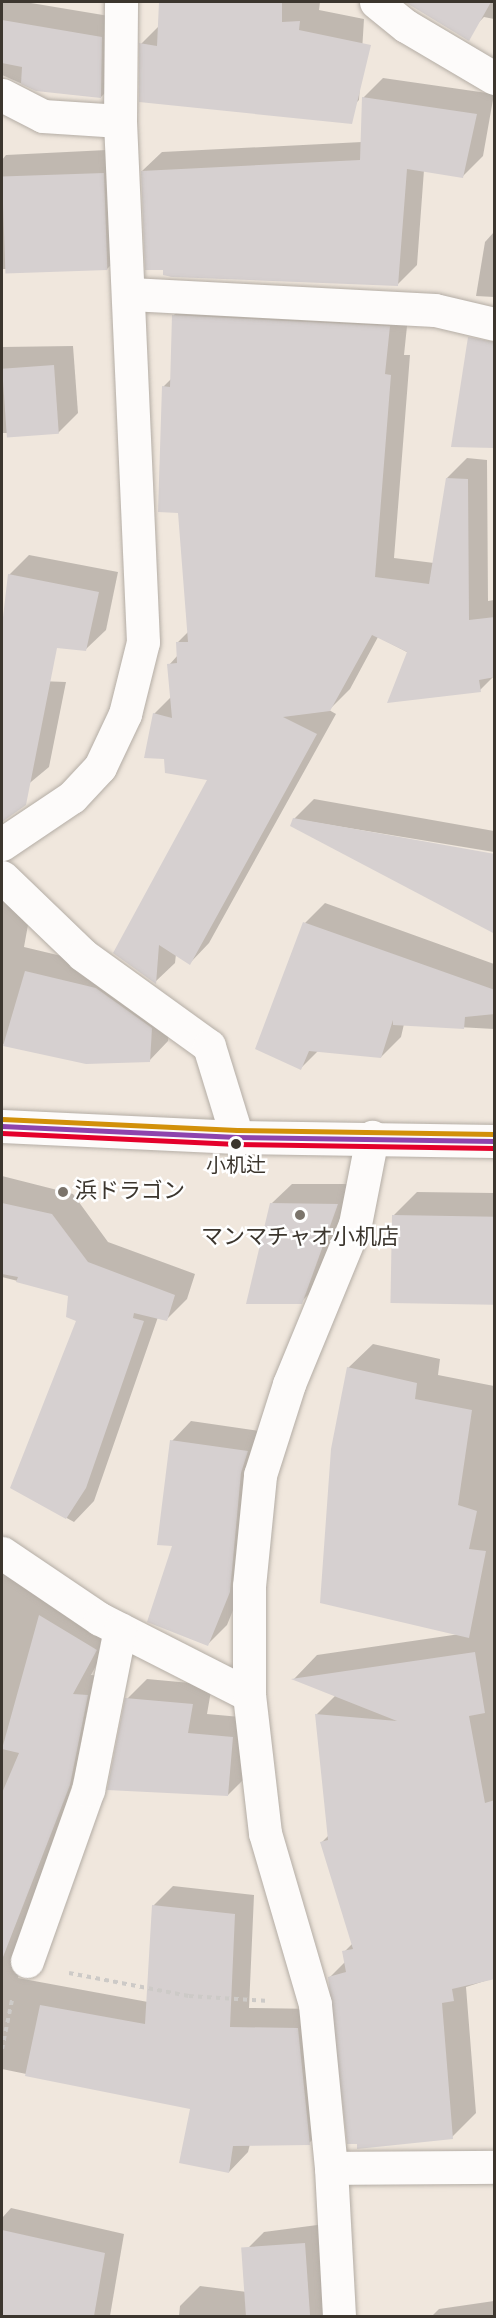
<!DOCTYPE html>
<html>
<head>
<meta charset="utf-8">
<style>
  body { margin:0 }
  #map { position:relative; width:496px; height:2318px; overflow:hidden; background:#f0e7dd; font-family:Karla,"Noto Sans JP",sans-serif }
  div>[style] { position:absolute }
  .shadow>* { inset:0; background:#0003 }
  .building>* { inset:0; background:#d6d0d0; transform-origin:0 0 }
  .path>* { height:4px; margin-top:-2px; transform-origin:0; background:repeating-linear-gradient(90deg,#cdcac7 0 4.5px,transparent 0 9px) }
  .roads { filter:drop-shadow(0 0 2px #b4ada5) drop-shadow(0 0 2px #b4ada5) }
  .minor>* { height:33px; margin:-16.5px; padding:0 16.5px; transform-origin:16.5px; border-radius:16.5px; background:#fdfbfa }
  .major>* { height:33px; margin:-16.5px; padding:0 16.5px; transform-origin:16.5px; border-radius:16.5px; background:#fdfbfa }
  .bus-1>* { height:4.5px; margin:-2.25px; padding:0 2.25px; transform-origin:2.25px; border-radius:2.25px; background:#8e44ad }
  .bus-2>* { height:4.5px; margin:-2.25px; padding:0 2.25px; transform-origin:2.25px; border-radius:2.25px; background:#e4002b }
  .bus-3>* { height:4.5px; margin:-2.25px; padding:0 2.25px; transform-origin:2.25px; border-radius:2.25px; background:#d29009 }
  .dots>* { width:16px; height:16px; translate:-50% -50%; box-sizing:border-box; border:3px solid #fff; border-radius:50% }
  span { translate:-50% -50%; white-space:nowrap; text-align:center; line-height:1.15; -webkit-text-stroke:5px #fff; paint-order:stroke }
  .bus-label { font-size:20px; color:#3c362e }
  .poi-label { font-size:22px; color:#3c362e }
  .left { translate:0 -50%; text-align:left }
  .frame { position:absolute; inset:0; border:3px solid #3c362e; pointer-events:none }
</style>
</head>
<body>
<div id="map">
  <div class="shadow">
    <i style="clip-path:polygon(2px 2px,25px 2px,121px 18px,121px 77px,101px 97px,36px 90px,2px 75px)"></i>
    <i style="clip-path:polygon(160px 2px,320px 2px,319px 10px,364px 19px,359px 100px,338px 121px,141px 44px,159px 26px)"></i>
    <i style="clip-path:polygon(439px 2px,494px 2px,494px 19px,484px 17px,479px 22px)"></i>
    <i style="clip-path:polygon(383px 78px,494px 94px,483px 156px,463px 176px,424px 170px,417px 265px,397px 285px,142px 171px,162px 152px,362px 142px,363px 98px)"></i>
    <i style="clip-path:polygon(127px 149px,131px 245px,107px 269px,2px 269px,2px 160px,6px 155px)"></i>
    <i style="clip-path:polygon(494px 232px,494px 297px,476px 296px,485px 242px)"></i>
    <i style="clip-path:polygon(193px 296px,409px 307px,404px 355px,410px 355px,394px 558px,434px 563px,447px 478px,467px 458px,487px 460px,488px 601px,494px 600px,494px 676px,480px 690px,378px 637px,350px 689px,329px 710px,336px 714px,209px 943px,190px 963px,176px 954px,175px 963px,155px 982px,115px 953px,209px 779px,166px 758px,154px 714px,172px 696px,169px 665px,178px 655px,177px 643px,189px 631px,180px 511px,163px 387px,172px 378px,173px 316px)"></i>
    <i style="clip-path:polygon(73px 346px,78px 413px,58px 433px,2px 433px,2px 347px)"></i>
    <i style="clip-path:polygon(29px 555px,118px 572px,106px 630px,86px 649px,2px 638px,9px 575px)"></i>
    <i style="clip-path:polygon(12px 680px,66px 682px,49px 767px,2px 806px,2px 690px)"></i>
    <i style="clip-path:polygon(314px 799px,494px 831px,494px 852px,294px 819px)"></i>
    <i style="clip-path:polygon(2px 890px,33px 897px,24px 947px,116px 969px,171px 1009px,168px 1041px,149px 1061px,86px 1063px,2px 1044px)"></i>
    <i style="clip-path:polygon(325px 903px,494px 964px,494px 1029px,404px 1024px,401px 1037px,381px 1057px,318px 1051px,301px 1068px,257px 1048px,305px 923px)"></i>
    <i style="clip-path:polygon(2px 1176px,73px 1194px,108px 1242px,195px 1274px,187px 1299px,166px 1320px,158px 1317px,94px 1501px,74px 1522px,12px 1488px,78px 1320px,69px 1294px,2px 1277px)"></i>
    <i style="clip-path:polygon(292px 1184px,356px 1184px,321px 1282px,301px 1302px,272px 1203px)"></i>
    <i style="clip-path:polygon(417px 1192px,494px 1193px,494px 1300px,393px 1216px)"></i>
    <i style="clip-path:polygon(373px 1344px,440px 1359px,438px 1375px,494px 1386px,494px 1978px,466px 1987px,476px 2113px,452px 2137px,330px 1977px,346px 1961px,344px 1952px,353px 1943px,322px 1842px,329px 1835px,316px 1715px,336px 1695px,294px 1679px,317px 1655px,460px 1634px,348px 1368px)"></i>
    <i style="clip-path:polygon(191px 1421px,266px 1432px,249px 1571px,227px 1625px,208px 1644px,174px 1545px,172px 1441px)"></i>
    <i style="clip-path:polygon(2px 1553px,115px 1630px,91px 1675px,106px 1676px,37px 1898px,18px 1978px,148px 2002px,153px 1906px,173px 1886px,254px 1895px,249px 2008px,318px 2009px,329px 2124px,309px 2143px,250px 2144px,248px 2152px,229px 2172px,191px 2108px,2px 2069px)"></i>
    <i style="clip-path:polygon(147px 1679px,212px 1685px,207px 1714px,252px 1718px,248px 1775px,228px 1795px,109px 1788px,127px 1699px)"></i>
    <i style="clip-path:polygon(11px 2208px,124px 2234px,110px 2316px,2px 2316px,2px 2218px)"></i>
    <i style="clip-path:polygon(325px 2224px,331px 2316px,179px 2316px,180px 2306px,200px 2286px,247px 2292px,244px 2252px,264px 2232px)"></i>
    <i style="clip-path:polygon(494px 2301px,494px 2316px,432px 2316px,439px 2309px)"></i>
  </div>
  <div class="building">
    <i style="clip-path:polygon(159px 2px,282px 2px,282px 22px,300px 21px,299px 30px,371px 45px,352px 124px,139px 102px,139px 43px,157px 46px)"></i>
    <i style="clip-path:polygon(405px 2px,491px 2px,469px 41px)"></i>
    <i style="clip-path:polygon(2px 20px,102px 37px,101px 98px,36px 91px,21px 84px,22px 67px,2px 63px)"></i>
    <i style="clip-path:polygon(362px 97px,477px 114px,463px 178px,407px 169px,398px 286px,172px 277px,163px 275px,163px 270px,145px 270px,141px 171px,360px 160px)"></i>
    <i style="left:104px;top:173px;width:97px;height:102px;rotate:88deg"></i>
    <i style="clip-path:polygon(172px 315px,390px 326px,385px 374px,391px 375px,375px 577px,429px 584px,446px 478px,468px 479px,469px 620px,495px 617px,495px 677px,479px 680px,481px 692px,387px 703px,407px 652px,372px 635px,330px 711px,283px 717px,317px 734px,190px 965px,159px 945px,156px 984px,113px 953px,207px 780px,165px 773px,164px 759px,144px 758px,153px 713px,172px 718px,167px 664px,177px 663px,176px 642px,188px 642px,178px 513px,158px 512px,162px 386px,170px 387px)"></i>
    <i style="clip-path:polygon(468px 337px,495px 342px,495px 448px,451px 447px)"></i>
    <i style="left:54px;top:365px;width:69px;height:52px;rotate:86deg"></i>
    <i style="clip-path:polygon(8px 574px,99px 592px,86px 651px,57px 648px,26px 805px,2px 822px,2px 626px)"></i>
    <i style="clip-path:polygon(293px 818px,495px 854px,495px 934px,290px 826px)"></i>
    <i style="clip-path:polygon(303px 922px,495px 990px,495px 1014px,465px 1017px,464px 1029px,393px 1025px,393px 1020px,381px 1058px,309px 1051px,301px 1070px,255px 1049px)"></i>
    <i style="clip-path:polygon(25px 971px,96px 988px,152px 1028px,150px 1062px,86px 1064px,3px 1046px)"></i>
    <i style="clip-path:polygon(2px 1203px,52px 1214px,88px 1262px,175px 1295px,167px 1321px,134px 1313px,133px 1318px,144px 1321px,86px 1488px,66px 1519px,10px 1488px,76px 1321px,66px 1317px,68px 1296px,16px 1282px,18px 1277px,2px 1274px)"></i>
    <i style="clip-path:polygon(270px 1203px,338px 1204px,302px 1304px,246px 1304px)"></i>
    <i style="left:392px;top:1215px;width:103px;height:88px;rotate:1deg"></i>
    <i style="clip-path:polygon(347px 1367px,417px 1383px,415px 1399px,472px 1410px,458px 1505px,477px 1511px,469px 1549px,486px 1551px,469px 1638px,320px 1603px,331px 1449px)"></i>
    <i style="clip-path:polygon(170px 1440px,248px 1451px,241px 1473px,230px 1592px,208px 1646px,147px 1622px,172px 1546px,157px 1545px)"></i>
    <i style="clip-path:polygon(39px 1615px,97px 1650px,73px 1694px,88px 1695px,70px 1785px,3px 1957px,2px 1793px,19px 1753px,2px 1749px)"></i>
    <i style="clip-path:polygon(475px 1652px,485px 1713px,469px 1716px,485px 1803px,495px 1800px,495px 1979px,452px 1989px,454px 2001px,442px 2003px,453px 2139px,357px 2149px,357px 2144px,347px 2144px,328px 1977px,346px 1972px,342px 1951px,353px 1949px,320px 1842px,328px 1840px,315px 1714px,397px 1721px,291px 1679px)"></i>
    <i style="clip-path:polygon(125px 1698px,193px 1704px,188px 1733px,233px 1737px,228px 1796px,107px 1790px)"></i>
    <i style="clip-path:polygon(152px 1905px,235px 1914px,230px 2027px,298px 2028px,310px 2145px,233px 2146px,229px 2173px,179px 2163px,190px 2109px,25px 2076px,40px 2005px,145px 2024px)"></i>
    <i style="clip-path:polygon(2px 2230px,105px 2253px,94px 2316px,2px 2316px)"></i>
    <i style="left:305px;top:2243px;width:73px;height:64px;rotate:86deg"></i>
  </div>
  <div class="path">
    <i style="left:69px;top:1973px;width:122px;rotate:10.9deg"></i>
    <i style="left:189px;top:1996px;width:80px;rotate:3.6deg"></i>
    <i style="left:2px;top:2049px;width:50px;rotate:-78.5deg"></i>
  </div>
  <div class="roads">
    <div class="minor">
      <i style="left:376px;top:2px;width:38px;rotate:39deg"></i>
      <i style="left:406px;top:26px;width:102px;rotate:30.6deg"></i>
      <i style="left:2px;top:95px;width:46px;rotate:27.1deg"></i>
      <i style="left:43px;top:116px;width:77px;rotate:3.7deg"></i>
      <i style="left:130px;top:294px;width:305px;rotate:3deg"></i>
      <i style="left:435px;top:310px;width:61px;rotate:13.3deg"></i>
      <i style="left:2px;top:844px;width:84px;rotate:-33.9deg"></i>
      <i style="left:72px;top:797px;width:41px;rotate:-47deg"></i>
      <i style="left:100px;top:767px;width:59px;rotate:-64.7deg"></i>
      <i style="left:125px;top:714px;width:74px;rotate:-76deg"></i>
      <i style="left:143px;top:642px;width:522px;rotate:-92.53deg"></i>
      <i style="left:120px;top:121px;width:119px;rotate:-89.5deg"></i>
      <i style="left:2px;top:877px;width:112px;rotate:43.9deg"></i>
      <i style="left:83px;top:955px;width:155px;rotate:35.8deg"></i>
      <i style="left:209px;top:1046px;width:95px;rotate:72.9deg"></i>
      <i style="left:2px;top:1553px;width:118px;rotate:34deg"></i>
      <i style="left:100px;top:1619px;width:167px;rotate:27deg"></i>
      <i style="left:27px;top:1961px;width:182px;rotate:-70.4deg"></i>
      <i style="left:88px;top:1790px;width:164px;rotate:-78.8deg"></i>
      <i style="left:331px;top:2168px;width:163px;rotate:-0.4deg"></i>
      <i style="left:339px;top:2316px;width:148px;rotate:-93.1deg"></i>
      <i style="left:331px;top:2168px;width:165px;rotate:-95.6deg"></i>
      <i style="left:315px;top:2004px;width:178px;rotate:-106.3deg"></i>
      <i style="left:265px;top:1833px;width:139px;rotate:-96.6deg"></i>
      <i style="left:249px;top:1695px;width:109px;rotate:-90deg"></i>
      <i style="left:249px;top:1586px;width:112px;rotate:-84.3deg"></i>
      <i style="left:260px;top:1475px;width:96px;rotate:-72.3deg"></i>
      <i style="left:289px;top:1384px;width:173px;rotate:-67.6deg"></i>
      <i style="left:355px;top:1224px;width:89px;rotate:-78.9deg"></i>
    </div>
    <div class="major">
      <i style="left:2px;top:1126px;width:235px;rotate:2.7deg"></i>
      <i style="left:237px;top:1137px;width:257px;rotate:0.9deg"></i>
    </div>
  </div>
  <div class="bus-1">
    <i style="left:2px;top:1126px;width:235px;rotate:2.7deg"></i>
    <i style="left:237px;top:1137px;width:257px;rotate:0.9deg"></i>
  </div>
  <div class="bus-2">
    <i style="left:2px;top:1133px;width:235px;rotate:2.7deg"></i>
    <i style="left:237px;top:1144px;width:257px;rotate:0.9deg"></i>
  </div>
  <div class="bus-3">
    <i style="left:2px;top:1119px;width:235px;rotate:2.7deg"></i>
    <i style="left:237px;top:1130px;width:257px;rotate:0.9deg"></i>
  </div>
  <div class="dots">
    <i style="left:236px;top:1144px;background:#3c362e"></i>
    <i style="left:63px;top:1192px;background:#7b746b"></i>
    <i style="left:300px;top:1215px;background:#7b746b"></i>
  </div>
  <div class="bus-label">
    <span style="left:236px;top:1165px">小机辻</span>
  </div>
  <div class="poi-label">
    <span class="left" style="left:75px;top:1192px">浜ドラゴン</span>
    <span style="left:300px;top:1238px">マンマチャオ小机店</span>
  </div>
  <div class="frame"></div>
</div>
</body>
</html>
